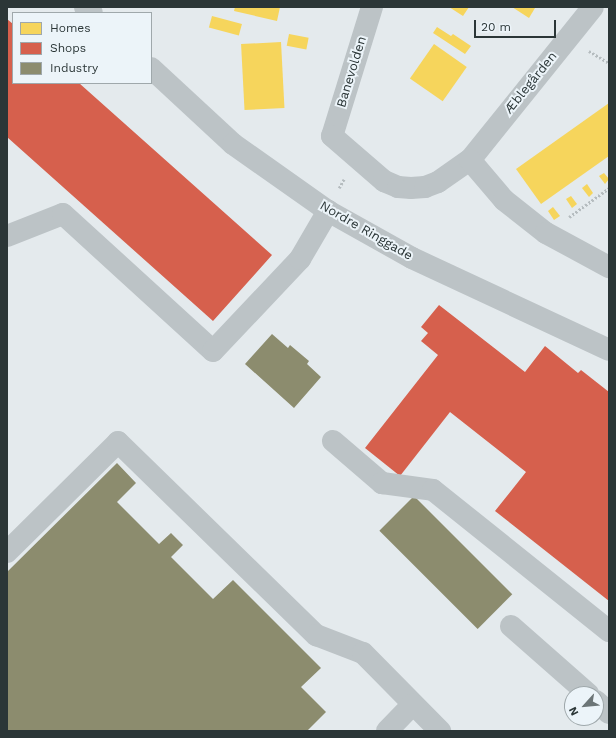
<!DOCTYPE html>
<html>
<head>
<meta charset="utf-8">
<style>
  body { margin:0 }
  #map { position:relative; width:616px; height:738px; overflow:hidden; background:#e4eaed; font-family:"Work Sans",sans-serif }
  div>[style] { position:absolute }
  .homes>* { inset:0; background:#f6d55c; transform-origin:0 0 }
  .shops>* { inset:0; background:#d6604d }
  .industry>* { inset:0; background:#8c8c6e; transform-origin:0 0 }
  .path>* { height:2.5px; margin-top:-1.25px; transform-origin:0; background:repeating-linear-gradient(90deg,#b5bcbf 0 2px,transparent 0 4px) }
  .minor>* { height:22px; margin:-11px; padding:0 11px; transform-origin:11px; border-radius:11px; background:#bcc3c6 }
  span { translate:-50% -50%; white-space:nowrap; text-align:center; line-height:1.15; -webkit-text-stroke:4px #ecf4f9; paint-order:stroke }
  .street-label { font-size:13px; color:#2b3637 }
  .frame { position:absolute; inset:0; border:8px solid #2b3637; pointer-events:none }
  .legend { position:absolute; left:12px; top:12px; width:140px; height:72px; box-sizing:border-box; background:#ecf4f9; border:1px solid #9fa8ab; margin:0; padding:5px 7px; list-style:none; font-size:12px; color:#2b3637 }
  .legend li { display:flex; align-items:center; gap:8px; height:20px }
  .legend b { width:20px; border:1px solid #9fa8ab }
  .north { position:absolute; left:564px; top:686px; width:40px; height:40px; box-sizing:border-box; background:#ecf4f9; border:1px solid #9fa8ab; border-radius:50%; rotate:243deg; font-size:11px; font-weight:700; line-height:16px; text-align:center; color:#2b3637 }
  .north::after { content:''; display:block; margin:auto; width:14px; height:18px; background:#6c7577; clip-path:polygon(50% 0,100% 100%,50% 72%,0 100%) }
  .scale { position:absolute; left:474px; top:20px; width:82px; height:18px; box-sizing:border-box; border:2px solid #2b3637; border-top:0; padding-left:5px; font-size:12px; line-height:14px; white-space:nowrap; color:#2b3637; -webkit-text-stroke:3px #ecf4f9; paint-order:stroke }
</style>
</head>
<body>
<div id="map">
  <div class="homes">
    <i style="clip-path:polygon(235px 7px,280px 7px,277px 21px,234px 11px)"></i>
    <i style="clip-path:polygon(449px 7px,469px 7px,463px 16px)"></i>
    <i style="clip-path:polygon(512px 7px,534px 7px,535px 8px,529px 18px)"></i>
    <i style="left:212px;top:16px;width:31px;height:12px;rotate:15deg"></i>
    <i style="clip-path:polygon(437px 27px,451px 36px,453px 34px,471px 46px,465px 54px,433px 33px)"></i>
    <i style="left:289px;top:34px;width:20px;height:12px;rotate:11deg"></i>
    <i style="left:281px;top:42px;width:66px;height:40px;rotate:87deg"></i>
    <i style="left:434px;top:44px;width:40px;height:42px;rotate:35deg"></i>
    <i style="clip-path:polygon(609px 103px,609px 156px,541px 204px,516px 169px)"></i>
    <i style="clip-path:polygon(604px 173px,609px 179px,605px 184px,599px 176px)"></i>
    <i style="clip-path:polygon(587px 184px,593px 193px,589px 197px,582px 188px)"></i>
    <i style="clip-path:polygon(571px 196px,577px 204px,572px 208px,566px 199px)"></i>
    <i style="clip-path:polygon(553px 207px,560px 216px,554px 220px,548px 211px)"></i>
  </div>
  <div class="shops">
    <i style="clip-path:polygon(7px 19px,13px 24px,13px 83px,79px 83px,272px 255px,213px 321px,7px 137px)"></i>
    <i style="clip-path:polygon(439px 305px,525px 372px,545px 346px,578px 373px,581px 370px,609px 392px,609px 601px,495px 511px,526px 472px,450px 412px,400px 476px,365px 448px,438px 355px,421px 341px,428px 333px,421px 327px)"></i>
  </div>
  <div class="industry">
    <i style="clip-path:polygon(272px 334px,288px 348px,290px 345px,309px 361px,307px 364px,321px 377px,294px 408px,245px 364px)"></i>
    <i style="clip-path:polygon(117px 463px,136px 483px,117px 502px,159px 544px,171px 533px,183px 545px,171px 557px,213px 599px,233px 580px,321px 668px,301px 687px,326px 712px,307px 731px,7px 731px,7px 572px)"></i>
    <i style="left:414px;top:496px;width:139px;height:49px;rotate:45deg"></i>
  </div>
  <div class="path">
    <i style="left:589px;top:51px;width:23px;rotate:31deg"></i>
    <i style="left:339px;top:188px;width:10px;rotate:-61deg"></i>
    <i style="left:569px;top:217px;width:49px;rotate:-35.9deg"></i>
  </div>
  <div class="minor">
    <i style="left:85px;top:7px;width:9px;rotate:41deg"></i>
    <i style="left:372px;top:7px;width:135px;rotate:107.2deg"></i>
    <i style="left:332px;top:136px;width:69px;rotate:40.9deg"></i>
    <i style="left:384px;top:181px;width:15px;rotate:23deg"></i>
    <i style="left:398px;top:187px;width:13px;rotate:4deg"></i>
    <i style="left:411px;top:188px;width:14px;rotate:-4deg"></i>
    <i style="left:425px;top:187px;width:14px;rotate:-21deg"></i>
    <i style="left:438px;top:182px;width:39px;rotate:-35deg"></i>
    <i style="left:470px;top:160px;width:196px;rotate:-51.2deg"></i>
    <i style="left:151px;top:68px;width:112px;rotate:42.8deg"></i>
    <i style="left:233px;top:144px;width:116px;rotate:35.2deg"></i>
    <i style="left:328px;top:211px;width:96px;rotate:29.2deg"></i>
    <i style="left:412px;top:258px;width:217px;rotate:25deg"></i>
    <i style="left:470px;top:160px;width:52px;rotate:49.6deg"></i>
    <i style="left:504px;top:200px;width:53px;rotate:38.2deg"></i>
    <i style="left:546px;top:233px;width:72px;rotate:28.4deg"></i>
    <i style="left:7px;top:236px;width:60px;rotate:-21.4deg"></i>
    <i style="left:63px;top:214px;width:203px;rotate:42.4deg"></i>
    <i style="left:213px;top:351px;width:127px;rotate:-46.6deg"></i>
    <i style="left:300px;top:259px;width:56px;rotate:-59.7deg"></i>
    <i style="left:333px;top:441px;width:65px;rotate:40.6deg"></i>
    <i style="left:382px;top:483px;width:51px;rotate:7.8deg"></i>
    <i style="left:433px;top:490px;width:226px;rotate:38.7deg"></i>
    <i style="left:7px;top:552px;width:156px;rotate:-44.7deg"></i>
    <i style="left:118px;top:442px;width:277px;rotate:44.3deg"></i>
    <i style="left:316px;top:635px;width:50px;rotate:21deg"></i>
    <i style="left:363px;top:653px;width:110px;rotate:45.4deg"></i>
    <i style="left:511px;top:626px;width:103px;rotate:41.4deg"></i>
    <i style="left:596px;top:701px;width:18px;rotate:43deg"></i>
    <i style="left:387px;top:731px;width:37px;rotate:-46deg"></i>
  </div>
  <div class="street-label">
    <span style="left:352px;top:72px;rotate:-73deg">Banevolden</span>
    <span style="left:531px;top:83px;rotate:-51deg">Æblegården</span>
    <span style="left:366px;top:231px;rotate:30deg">Nordre Ringgade</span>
  </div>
  <div class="frame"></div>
  <ul class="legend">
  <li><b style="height:11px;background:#f6d55c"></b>Homes</li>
  <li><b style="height:11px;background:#d6604d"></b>Shops</li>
  <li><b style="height:11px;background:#8c8c6e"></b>Industry</li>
  </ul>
  <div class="north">N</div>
  <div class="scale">20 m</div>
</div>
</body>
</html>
